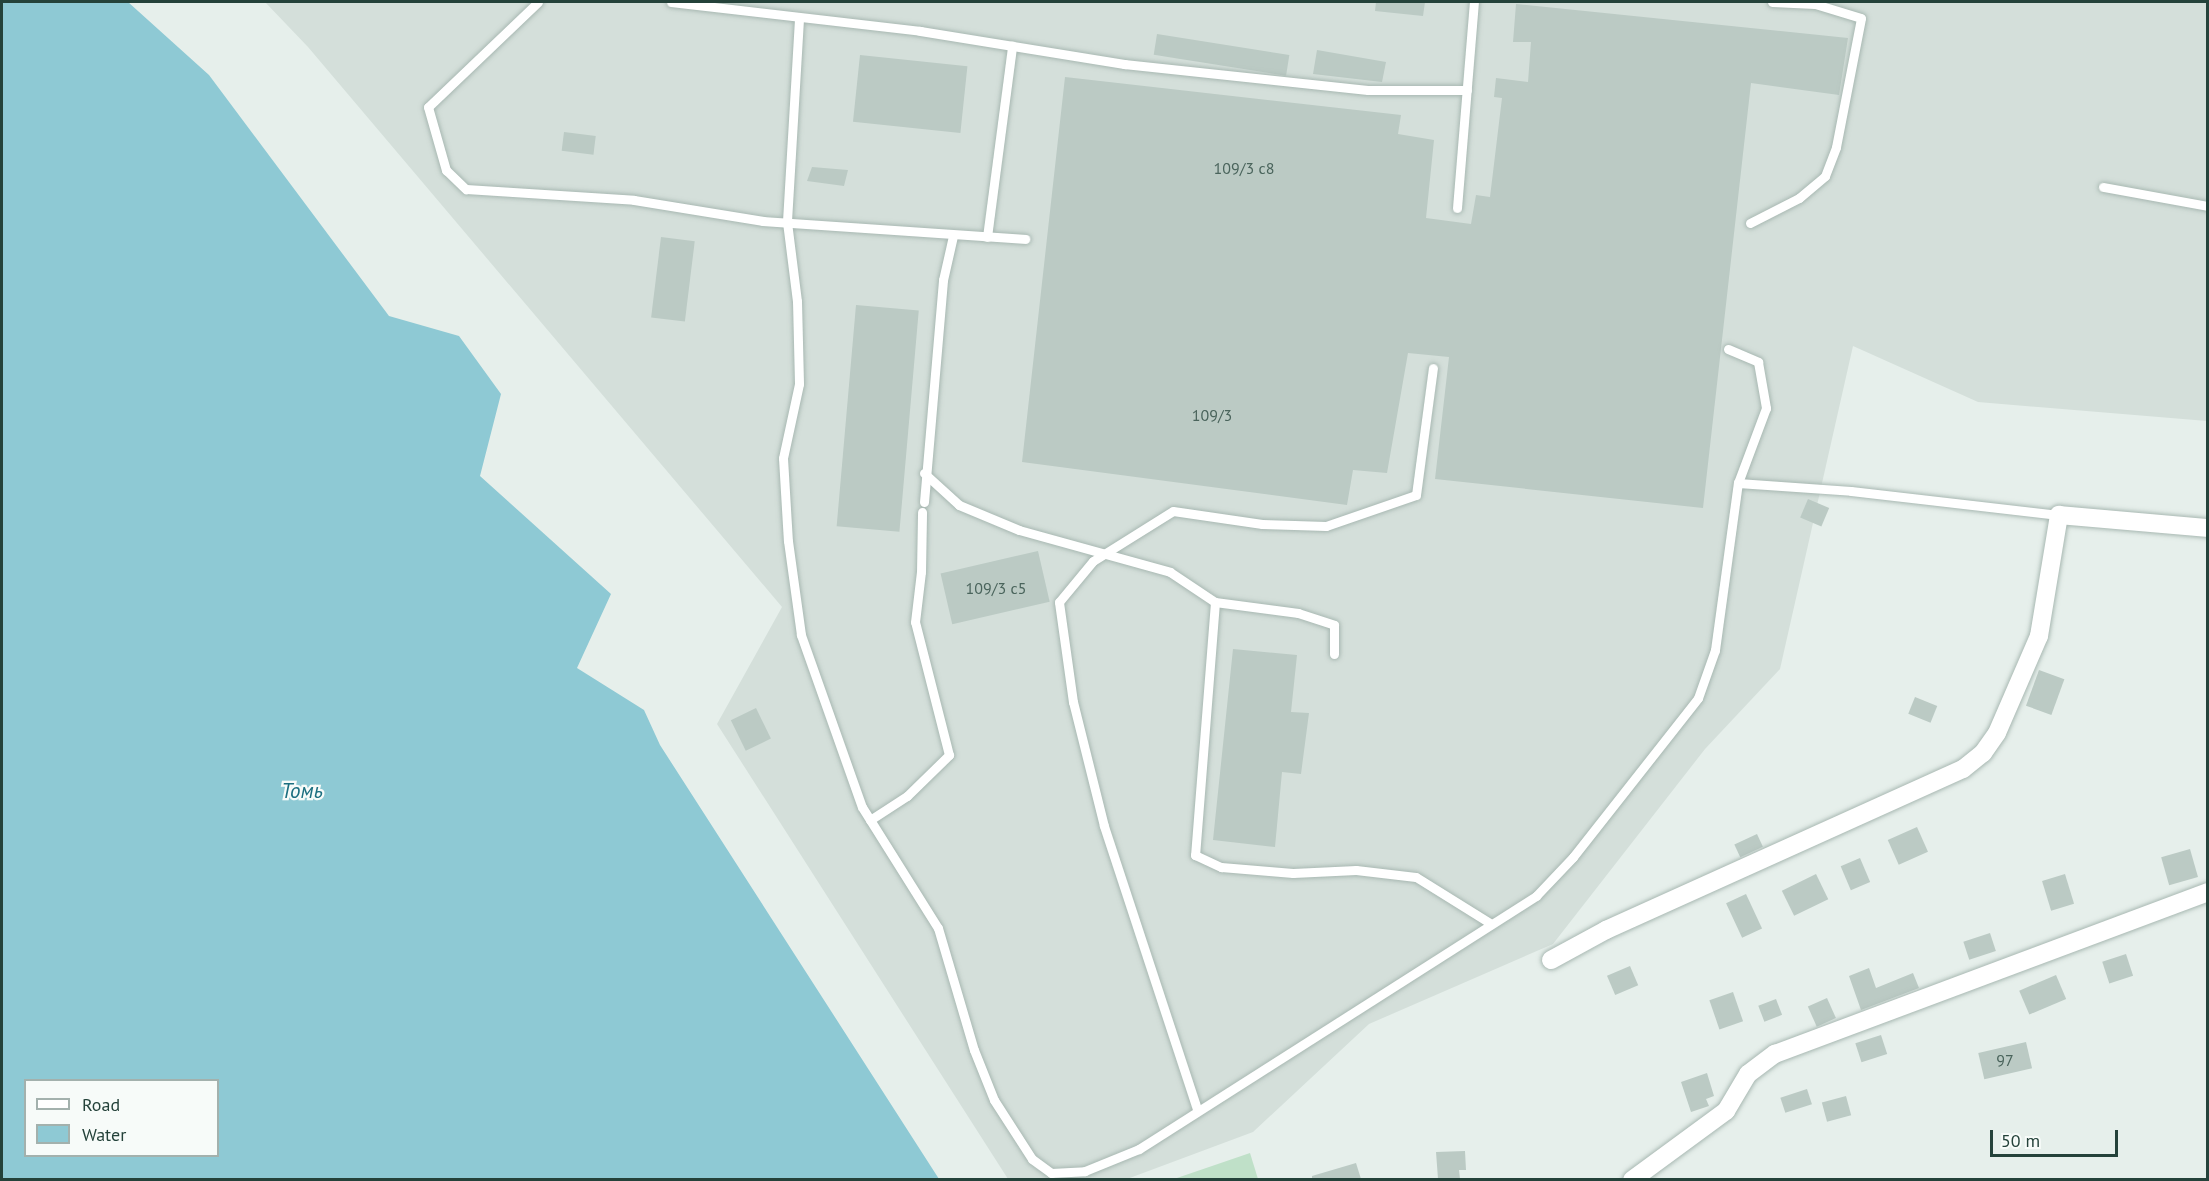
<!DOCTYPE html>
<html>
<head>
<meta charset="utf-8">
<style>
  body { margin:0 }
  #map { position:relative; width:2209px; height:1181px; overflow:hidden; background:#e6efeb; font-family:"PT Sans",sans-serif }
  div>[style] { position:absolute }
  .built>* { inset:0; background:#d4dfda }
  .green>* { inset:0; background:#bfe0c8 }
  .water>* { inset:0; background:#8ec9d4 }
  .building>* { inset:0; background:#bbcac4; transform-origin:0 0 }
  .roads { filter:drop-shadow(0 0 2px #a8b8b2) drop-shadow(0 0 2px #a8b8b2) }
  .lane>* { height:9px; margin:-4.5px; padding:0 4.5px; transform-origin:4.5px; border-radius:4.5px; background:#fff }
  .street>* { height:18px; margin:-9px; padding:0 9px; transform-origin:9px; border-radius:9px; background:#fff }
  span { translate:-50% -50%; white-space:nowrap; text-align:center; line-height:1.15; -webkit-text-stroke:4.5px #f7fbf9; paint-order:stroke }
  .number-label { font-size:16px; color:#4a645c }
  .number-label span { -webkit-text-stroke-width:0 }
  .water-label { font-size:21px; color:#1c6f80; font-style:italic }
  .frame { position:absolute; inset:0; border:3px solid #24423a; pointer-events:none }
  .legend { position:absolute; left:24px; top:1079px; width:195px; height:78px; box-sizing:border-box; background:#f7fbf9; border:2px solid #a3b1ad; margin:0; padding:8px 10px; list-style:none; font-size:18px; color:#24423a }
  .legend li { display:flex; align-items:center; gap:12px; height:30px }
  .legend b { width:30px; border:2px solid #a3b1ad }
  .scale { position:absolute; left:1990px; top:1130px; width:128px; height:27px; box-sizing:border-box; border:3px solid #24423a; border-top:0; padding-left:8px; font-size:18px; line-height:21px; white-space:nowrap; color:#24423a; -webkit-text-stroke:4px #f7fbf9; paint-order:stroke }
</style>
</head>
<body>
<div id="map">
  <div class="built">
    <i style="clip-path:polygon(265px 2px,2207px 2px,2207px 421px,1978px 402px,1853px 346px,1780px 669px,1705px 749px,1553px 944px,1369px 1024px,1253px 1132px,1127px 1179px,1008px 1179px,717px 724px,782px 607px,308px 47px)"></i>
  </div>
  <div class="green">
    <i style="clip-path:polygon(1250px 1153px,1258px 1179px,1174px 1179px)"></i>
  </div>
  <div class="water">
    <i style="clip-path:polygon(evenodd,2px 2px,128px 2px,209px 75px,389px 316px,459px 336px,501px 394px,480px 476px,611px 594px,577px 668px,644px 710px,660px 745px,939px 1179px,2px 1179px,2px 2px,26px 1080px,218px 1080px,218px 1156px,26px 1156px,26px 1080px)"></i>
  </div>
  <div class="building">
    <i style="clip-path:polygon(1376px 2px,1425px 2px,1423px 16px,1375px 11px)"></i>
    <i style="clip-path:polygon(1516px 4px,1848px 38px,1839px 95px,1751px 83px,1703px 508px,1435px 479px,1449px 357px,1408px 353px,1387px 473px,1353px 470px,1347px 505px,1022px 462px,1065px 77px,1401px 115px,1398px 134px,1434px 140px,1426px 218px,1471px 224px,1476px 195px,1490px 197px,1502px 98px,1494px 97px,1496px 78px,1528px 82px,1531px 42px,1513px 42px)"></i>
    <i style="left:1157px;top:34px;width:134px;height:21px;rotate:9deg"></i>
    <i style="clip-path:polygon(1317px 50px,1386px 62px,1382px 82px,1313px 74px)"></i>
    <i style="left:860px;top:55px;width:108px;height:67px;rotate:6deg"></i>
    <i style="left:564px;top:132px;width:32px;height:19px;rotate:7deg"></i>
    <i style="clip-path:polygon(812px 167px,848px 170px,844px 186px,807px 181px)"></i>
    <i style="left:661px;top:237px;width:34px;height:81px;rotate:7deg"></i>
    <i style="left:856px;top:305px;width:63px;height:222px;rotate:5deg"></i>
    <i style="left:1808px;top:499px;width:23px;height:20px;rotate:23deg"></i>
    <i style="left:1038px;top:551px;width:52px;height:100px;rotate:77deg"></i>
    <i style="clip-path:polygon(1233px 649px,1297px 655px,1291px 712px,1309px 713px,1301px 774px,1282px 772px,1275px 847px,1213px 840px)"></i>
    <i style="left:2039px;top:670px;width:27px;height:38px;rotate:20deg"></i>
    <i style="left:1915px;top:697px;width:24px;height:18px;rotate:22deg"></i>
    <i style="left:756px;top:708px;width:34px;height:28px;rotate:64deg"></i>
    <i style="left:1917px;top:827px;width:27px;height:32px;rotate:66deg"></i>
    <i style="left:1757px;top:834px;width:14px;height:25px;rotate:65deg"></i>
    <i style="left:2190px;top:849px;width:29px;height:30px;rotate:74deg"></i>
    <i style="left:1860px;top:858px;width:26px;height:21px;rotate:67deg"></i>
    <i style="left:1816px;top:874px;width:28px;height:38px;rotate:64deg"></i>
    <i style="left:2065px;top:874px;width:31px;height:24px;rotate:73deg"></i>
    <i style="left:1746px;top:894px;width:38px;height:22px;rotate:65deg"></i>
    <i style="left:1990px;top:933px;width:19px;height:28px;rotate:72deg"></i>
    <i style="left:2126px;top:954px;width:23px;height:25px;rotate:72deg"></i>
    <i style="left:1630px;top:966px;width:21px;height:25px;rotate:67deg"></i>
    <i style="clip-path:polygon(1869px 968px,1876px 988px,1913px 973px,1919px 988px,1861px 1010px,1849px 976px)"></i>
    <i style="left:2056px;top:975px;width:26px;height:40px;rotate:67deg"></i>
    <i style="left:1733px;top:992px;width:31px;height:25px;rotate:71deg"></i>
    <i style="left:1827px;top:998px;width:22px;height:21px;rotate:66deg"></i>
    <i style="left:1776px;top:999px;width:17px;height:19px;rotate:69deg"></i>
    <i style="left:1881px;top:1035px;width:20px;height:27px;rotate:72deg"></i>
    <i style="left:2026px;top:1042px;width:27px;height:49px;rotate:77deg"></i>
    <i style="clip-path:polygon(1707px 1073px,1714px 1096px,1706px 1099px,1709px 1106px,1691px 1112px,1681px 1082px)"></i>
    <i style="left:1807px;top:1089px;width:16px;height:28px;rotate:72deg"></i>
    <i style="left:1846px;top:1096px;width:20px;height:25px;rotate:75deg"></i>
    <i style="clip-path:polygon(1465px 1151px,1466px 1170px,1459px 1170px,1460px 1179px,1438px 1179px,1436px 1152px)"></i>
    <i style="clip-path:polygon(1356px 1163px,1361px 1179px,1312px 1179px,1312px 1176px)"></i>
  </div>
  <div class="roads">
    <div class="lane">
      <i style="left:538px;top:2px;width:152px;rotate:136.3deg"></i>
      <i style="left:428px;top:107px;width:66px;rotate:74.1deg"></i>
      <i style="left:446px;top:170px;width:28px;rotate:44deg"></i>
      <i style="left:466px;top:189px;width:168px;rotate:3.7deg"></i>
      <i style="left:634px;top:200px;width:131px;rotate:9.2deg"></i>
      <i style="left:763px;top:221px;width:263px;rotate:3.9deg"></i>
      <i style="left:671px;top:2px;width:251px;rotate:6.6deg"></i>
      <i style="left:920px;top:31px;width:207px;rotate:9.2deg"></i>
      <i style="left:1124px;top:64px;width:245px;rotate:6.1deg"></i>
      <i style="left:1368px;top:90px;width:99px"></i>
      <i style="left:799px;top:19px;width:203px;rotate:93.4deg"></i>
      <i style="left:787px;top:222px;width:80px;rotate:82.8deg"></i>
      <i style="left:797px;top:301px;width:83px;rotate:88.6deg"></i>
      <i style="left:799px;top:384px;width:76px;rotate:102.2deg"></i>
      <i style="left:783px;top:458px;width:83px;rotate:86.6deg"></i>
      <i style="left:788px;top:541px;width:95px;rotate:82.1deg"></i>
      <i style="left:801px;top:635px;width:182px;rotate:70.5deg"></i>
      <i style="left:862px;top:807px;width:143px;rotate:57.9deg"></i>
      <i style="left:938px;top:928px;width:127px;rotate:73.6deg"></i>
      <i style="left:974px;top:1050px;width:54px;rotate:68.2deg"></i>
      <i style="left:994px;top:1100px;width:70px;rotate:57.2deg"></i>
      <i style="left:1032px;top:1159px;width:24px;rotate:36deg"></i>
      <i style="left:1051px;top:1173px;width:34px;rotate:-3deg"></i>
      <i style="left:1085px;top:1171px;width:58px;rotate:-22.2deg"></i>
      <i style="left:1139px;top:1149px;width:471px;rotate:-32.5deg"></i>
      <i style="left:1536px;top:896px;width:54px;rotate:-46.5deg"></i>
      <i style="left:1573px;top:857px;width:202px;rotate:-51.8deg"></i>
      <i style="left:1698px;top:698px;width:51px;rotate:-70.5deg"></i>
      <i style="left:1715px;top:650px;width:169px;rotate:-82.2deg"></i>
      <i style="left:1738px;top:483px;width:113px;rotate:4deg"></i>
      <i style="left:1851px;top:491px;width:209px;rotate:6.6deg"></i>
      <i style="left:2103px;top:187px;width:107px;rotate:10.3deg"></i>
      <i style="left:1457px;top:208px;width:207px;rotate:-85.3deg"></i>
      <i style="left:1750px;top:223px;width:55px;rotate:-27deg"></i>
      <i style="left:1799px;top:198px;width:34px;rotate:-40deg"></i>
      <i style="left:1825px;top:176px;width:31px;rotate:-69deg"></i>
      <i style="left:1836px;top:147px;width:131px;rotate:-79deg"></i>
      <i style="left:1861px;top:18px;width:48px;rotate:-163.1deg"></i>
      <i style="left:1815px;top:4px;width:43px;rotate:-177.3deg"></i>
      <i style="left:987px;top:237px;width:193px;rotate:-82.5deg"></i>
      <i style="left:1728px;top:349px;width:33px;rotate:23deg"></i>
      <i style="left:1758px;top:362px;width:47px;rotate:80.1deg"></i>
      <i style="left:1766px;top:408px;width:80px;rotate:110.5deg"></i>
      <i style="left:924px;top:473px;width:47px;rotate:42.4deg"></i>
      <i style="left:959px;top:505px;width:65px;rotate:22.6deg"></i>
      <i style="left:1019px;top:530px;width:157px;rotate:15.5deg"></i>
      <i style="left:1170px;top:572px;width:54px;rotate:33.7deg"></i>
      <i style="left:1215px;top:602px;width:84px;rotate:7.5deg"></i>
      <i style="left:1298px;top:613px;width:38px;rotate:18deg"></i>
      <i style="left:1334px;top:625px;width:29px;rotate:90deg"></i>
      <i style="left:924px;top:502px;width:223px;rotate:-85.1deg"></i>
      <i style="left:943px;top:280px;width:45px;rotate:-77.2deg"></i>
      <i style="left:1215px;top:602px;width:254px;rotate:94.5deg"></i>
      <i style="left:1195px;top:855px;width:29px;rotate:25deg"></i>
      <i style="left:1221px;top:867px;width:72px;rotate:4.8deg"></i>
      <i style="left:1293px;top:873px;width:63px;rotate:-2.7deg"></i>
      <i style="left:1356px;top:870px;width:60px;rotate:6.7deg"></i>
      <i style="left:1416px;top:877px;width:87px;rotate:31.9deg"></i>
      <i style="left:870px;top:820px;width:44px;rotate:-33deg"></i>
      <i style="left:907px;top:796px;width:59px;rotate:-44.3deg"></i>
      <i style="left:949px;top:755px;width:137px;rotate:-104.3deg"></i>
      <i style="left:915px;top:622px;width:50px;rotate:-83.2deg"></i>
      <i style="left:921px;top:572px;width:60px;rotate:-89deg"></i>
      <i style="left:1197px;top:1109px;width:298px;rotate:-108.2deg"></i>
      <i style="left:1104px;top:826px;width:128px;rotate:-104deg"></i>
      <i style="left:1073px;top:702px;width:101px;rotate:-98deg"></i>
      <i style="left:1059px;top:602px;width:53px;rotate:-50.3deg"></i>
      <i style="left:1093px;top:561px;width:94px;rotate:-32deg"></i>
      <i style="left:1173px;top:511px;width:90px;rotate:8.3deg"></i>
      <i style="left:1262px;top:524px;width:64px;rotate:1.8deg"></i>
      <i style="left:1326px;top:526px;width:95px;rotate:-19deg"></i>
      <i style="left:1416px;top:495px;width:128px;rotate:-82.4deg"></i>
    </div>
    <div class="street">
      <i style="left:1551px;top:960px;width:63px;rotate:-28.6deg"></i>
      <i style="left:1606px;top:930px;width:392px;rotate:-24.3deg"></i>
      <i style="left:1963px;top:769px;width:26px;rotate:-39deg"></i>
      <i style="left:1983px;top:753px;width:24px;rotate:-55deg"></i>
      <i style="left:1997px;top:733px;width:106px;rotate:-66.6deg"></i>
      <i style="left:2039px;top:636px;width:123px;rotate:-80.6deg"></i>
      <i style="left:2059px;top:515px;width:150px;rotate:5deg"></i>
      <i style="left:1632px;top:1180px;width:117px;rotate:-36.3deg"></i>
      <i style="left:1726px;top:1111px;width:43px;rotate:-59.3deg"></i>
      <i style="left:1748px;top:1074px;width:34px;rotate:-37deg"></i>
      <i style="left:1775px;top:1054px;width:462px;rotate:-20.5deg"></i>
    </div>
  </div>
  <div class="number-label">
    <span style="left:1244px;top:168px">109/3 с8</span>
    <span style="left:1212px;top:415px">109/3</span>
    <span style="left:996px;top:588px">109/3 с5</span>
    <span style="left:2005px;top:1060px">97</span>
  </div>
  <div class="water-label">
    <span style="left:302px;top:791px">Томь</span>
  </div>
  <div class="frame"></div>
  <ul class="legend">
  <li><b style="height:8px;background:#fff"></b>Road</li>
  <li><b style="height:16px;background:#8ec9d4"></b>Water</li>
  </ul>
  <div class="scale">50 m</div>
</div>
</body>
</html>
